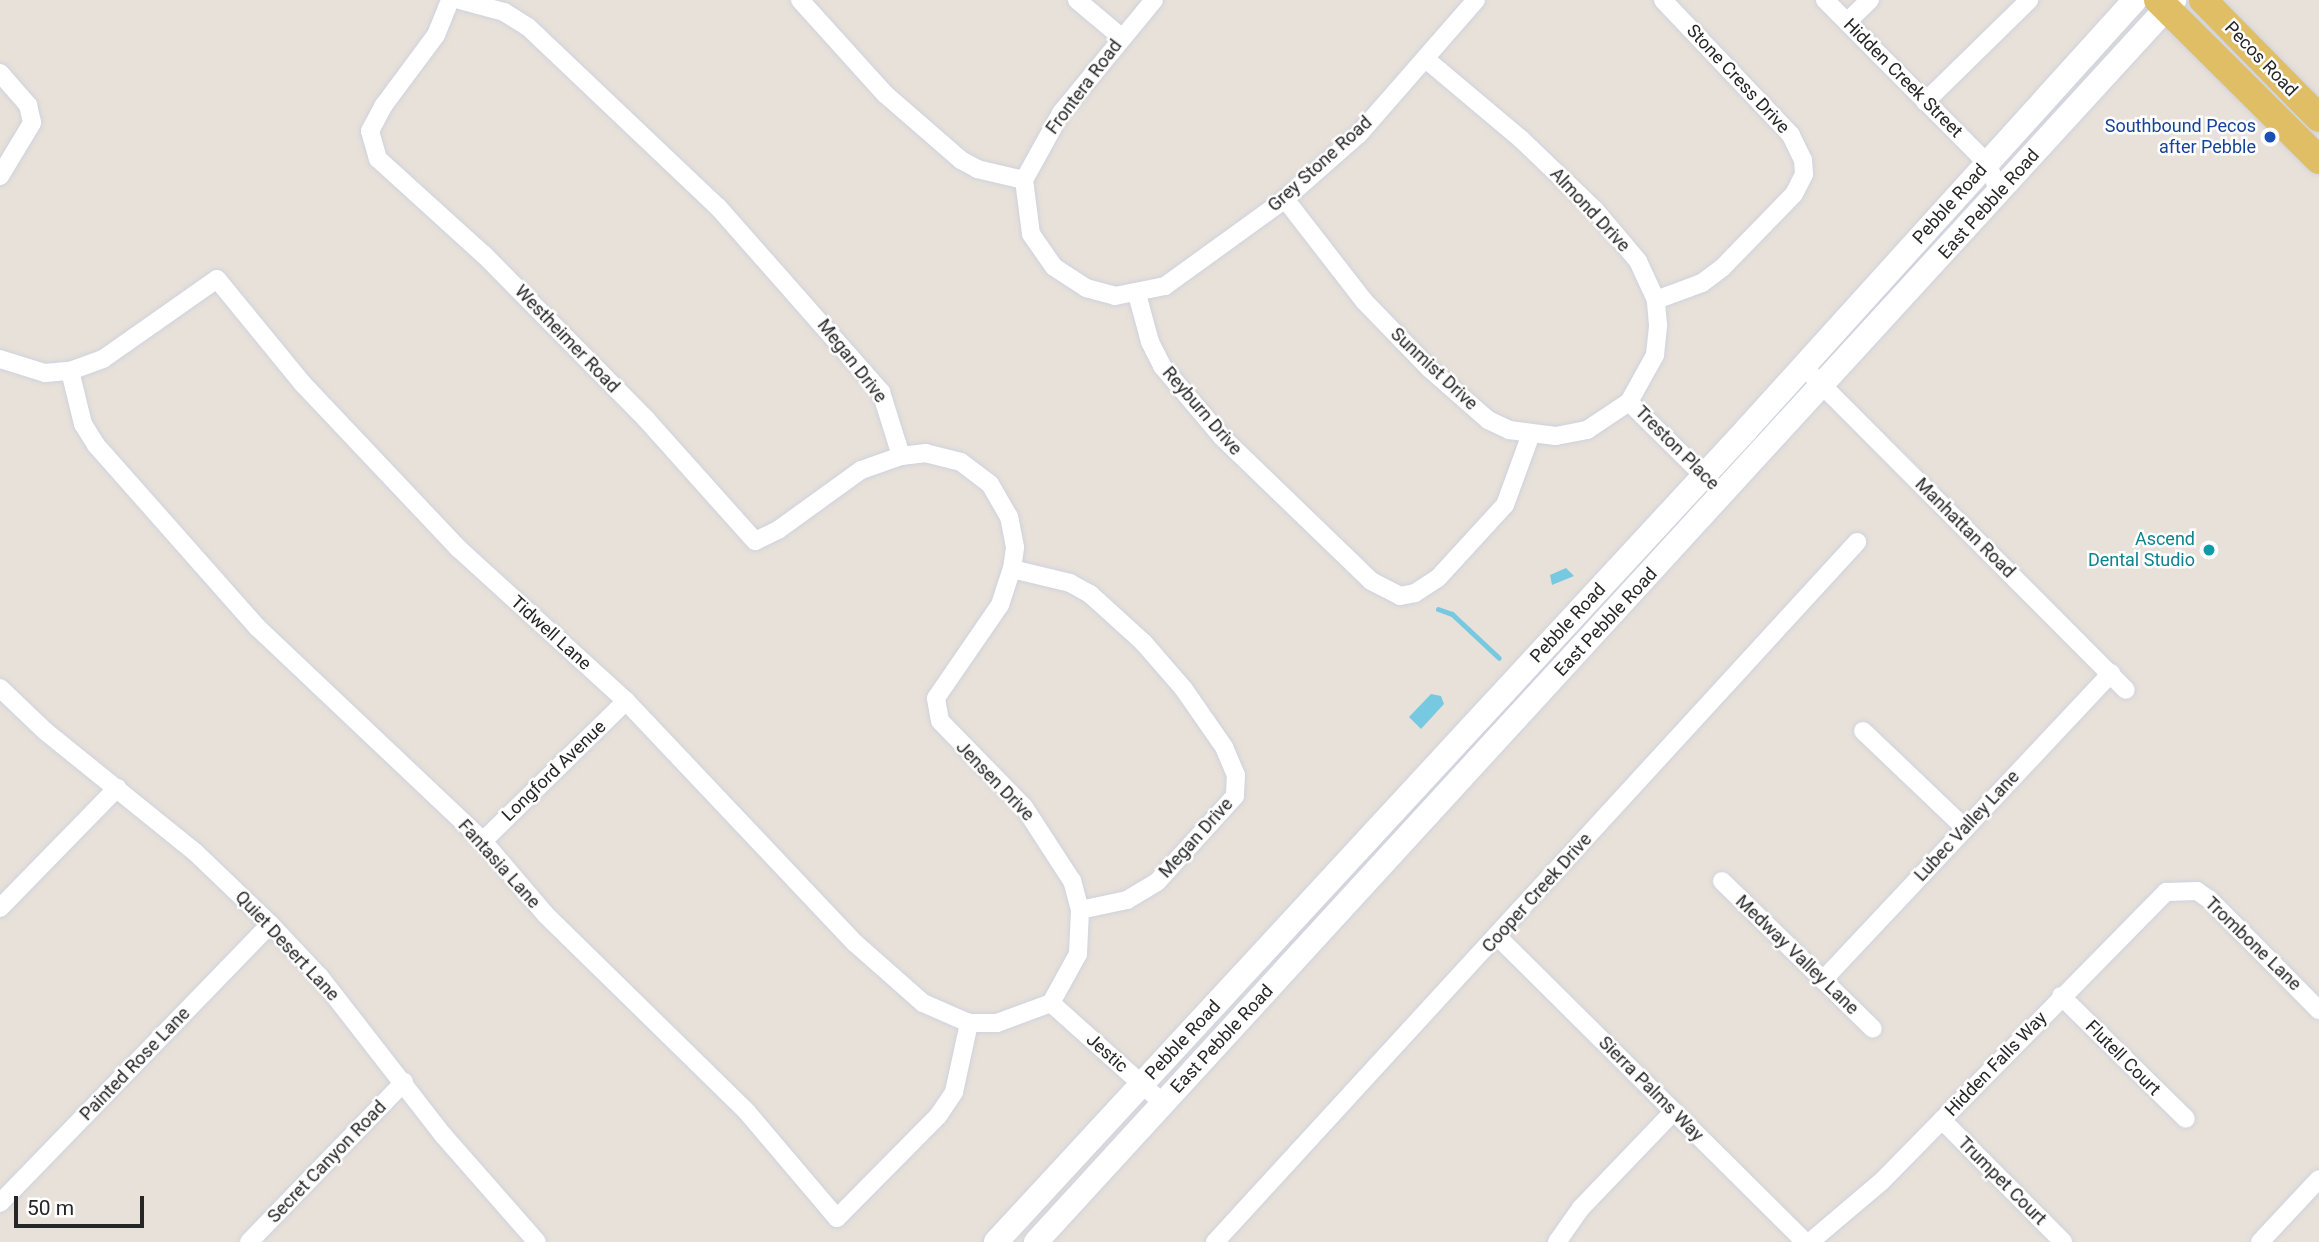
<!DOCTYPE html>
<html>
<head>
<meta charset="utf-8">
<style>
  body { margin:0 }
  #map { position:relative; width:2319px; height:1242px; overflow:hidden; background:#e8e1d9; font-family:Roboto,sans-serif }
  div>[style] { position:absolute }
  .water>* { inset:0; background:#76c9e0 }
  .stream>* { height:5px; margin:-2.5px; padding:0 2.5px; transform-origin:2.5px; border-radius:2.5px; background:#76c9e0 }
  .roads { filter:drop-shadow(0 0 2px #cfd2de) drop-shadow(0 0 2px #cfd2de) }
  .street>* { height:18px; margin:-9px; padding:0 9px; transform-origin:9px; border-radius:9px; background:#fff }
  .secondary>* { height:24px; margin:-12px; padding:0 12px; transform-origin:12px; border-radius:12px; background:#fff }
  .primary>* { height:28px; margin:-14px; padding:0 14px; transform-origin:14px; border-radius:14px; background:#e0be66 }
  .dots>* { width:19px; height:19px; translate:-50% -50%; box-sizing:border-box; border:4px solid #fff; border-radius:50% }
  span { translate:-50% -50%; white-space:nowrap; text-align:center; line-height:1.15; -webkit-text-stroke:5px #fff; paint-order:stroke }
  .street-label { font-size:18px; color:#262626 }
  .transit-label { font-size:18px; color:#164399 }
  .right { translate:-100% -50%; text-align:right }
  .culture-label { font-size:18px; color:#0d838f }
  .scale { position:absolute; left:14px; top:1196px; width:130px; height:32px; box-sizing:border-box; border:4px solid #262626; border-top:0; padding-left:9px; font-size:21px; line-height:24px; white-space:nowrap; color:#262626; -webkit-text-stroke:5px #fff; paint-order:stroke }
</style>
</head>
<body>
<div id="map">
  <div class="water">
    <i style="clip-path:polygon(1566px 568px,1574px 576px,1552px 585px,1550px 575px)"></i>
    <i style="clip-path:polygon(1431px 694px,1441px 696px,1444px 704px,1421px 729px,1409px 717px)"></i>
  </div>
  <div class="stream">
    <i style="left:1438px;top:609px;width:15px;rotate:20deg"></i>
    <i style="left:1452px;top:614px;width:64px;rotate:43.1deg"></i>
  </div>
  <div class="roads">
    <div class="street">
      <i style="left:460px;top:0;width:46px;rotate:15.3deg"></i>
      <i style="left:504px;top:12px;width:28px;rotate:32deg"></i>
      <i style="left:528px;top:27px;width:262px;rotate:43.5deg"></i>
      <i style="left:718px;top:207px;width:247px;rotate:48.6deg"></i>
      <i style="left:881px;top:392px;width:67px;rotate:72.6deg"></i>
      <i style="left:800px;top:0;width:127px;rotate:47.9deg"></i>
      <i style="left:885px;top:94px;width:101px;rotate:41deg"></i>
      <i style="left:961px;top:160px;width:18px;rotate:29deg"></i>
      <i style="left:977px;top:169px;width:48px;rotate:13.2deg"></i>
      <i style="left:1077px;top:0;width:57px;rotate:40.1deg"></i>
      <i style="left:1154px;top:0;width:146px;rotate:129.5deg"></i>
      <i style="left:1061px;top:113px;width:77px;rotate:118.9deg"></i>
      <i style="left:1024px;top:180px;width:54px;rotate:82.6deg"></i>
      <i style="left:1031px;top:234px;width:40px;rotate:55.1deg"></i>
      <i style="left:1054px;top:267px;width:38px;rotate:33deg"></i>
      <i style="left:1086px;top:288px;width:30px;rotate:15deg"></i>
      <i style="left:1115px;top:296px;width:51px;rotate:-11.3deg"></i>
      <i style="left:1165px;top:286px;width:148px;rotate:-35.9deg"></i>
      <i style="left:1285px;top:199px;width:98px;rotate:-41.3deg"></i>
      <i style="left:1359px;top:134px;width:178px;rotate:-48.9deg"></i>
      <i style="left:1825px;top:0;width:230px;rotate:45.2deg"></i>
      <i style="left:1987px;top:163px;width:33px;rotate:67deg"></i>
      <i style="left:1847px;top:22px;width:32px;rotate:-44deg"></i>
      <i style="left:0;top:73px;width:43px;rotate:48.8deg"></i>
      <i style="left:28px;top:105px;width:18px;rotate:77deg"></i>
      <i style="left:32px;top:123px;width:62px;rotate:121.1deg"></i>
      <i style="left:1925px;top:102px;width:146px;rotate:-44.4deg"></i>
      <i style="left:1285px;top:199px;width:129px;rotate:52.2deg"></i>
      <i style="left:1364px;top:301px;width:95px;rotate:45.9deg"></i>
      <i style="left:1430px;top:369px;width:77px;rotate:41.3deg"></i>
      <i style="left:1488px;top:420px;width:23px;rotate:25deg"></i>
      <i style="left:1509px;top:430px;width:47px;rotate:7.3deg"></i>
      <i style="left:1556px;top:436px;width:32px;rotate:-11deg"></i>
      <i style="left:1587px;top:430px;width:50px;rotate:-33.7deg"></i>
      <i style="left:1629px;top:402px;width:54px;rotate:-61deg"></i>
      <i style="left:1655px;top:355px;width:30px;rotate:-84deg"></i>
      <i style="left:1658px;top:325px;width:25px;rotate:-95deg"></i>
      <i style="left:1656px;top:300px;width:43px;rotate:-114.8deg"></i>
      <i style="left:1638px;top:261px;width:67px;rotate:-130.1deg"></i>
      <i style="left:1595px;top:210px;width:103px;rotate:-136.2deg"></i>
      <i style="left:1521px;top:139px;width:123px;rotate:-140deg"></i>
      <i style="left:1137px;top:294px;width:50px;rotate:74.8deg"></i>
      <i style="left:1150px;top:342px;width:27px;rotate:63deg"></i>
      <i style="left:1162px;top:366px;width:93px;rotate:49.8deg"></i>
      <i style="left:1222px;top:437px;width:207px;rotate:44deg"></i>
      <i style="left:1371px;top:581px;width:33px;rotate:27deg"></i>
      <i style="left:1400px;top:596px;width:15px;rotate:-11deg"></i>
      <i style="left:1415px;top:593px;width:27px;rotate:-33deg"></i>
      <i style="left:1438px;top:578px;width:99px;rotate:-47.5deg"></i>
      <i style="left:1505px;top:505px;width:76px;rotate:-69.9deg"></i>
      <i style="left:1656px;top:300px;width:49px;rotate:-20.3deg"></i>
      <i style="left:1702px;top:283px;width:25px;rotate:-37deg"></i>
      <i style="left:1722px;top:268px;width:103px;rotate:-45.8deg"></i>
      <i style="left:1794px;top:194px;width:22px;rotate:-63deg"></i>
      <i style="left:1804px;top:174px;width:14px;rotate:-94deg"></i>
      <i style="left:1803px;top:160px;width:28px;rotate:-116deg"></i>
      <i style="left:1791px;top:135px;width:186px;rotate:-133.5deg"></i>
      <i style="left:0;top:359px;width:47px;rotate:17.3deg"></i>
      <i style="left:45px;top:373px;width:25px;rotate:-5deg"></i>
      <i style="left:70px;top:371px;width:35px;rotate:-20deg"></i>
      <i style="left:103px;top:359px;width:139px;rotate:-35.1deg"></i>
      <i style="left:217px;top:279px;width:136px;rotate:50.7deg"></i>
      <i style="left:303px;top:384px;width:227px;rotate:46.6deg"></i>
      <i style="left:459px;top:549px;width:226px;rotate:42.3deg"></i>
      <i style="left:626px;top:701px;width:333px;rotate:46.6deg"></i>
      <i style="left:855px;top:943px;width:91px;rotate:41.4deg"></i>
      <i style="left:923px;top:1003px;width:50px;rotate:23.5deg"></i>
      <i style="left:969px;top:1023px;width:28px"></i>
      <i style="left:997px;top:1023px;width:58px;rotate:-20.3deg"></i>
      <i style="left:1051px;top:1003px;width:56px;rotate:-61.1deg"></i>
      <i style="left:1078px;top:954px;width:44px;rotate:-87.4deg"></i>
      <i style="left:1080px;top:910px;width:30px;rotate:-105deg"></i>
      <i style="left:1072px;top:881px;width:88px;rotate:-123deg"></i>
      <i style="left:1024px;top:807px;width:120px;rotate:-134.3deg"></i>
      <i style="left:940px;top:721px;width:23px;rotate:-100deg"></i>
      <i style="left:936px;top:698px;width:113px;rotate:-55.5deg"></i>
      <i style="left:1000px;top:605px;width:38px;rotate:-72deg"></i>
      <i style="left:1012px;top:569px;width:22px;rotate:-82deg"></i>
      <i style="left:1015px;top:547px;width:31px;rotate:-101deg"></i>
      <i style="left:1009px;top:517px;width:38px;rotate:-120deg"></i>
      <i style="left:990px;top:484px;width:36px;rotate:-143deg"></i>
      <i style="left:961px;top:462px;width:36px;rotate:-166deg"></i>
      <i style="left:926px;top:453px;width:25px;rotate:173deg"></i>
      <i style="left:901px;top:456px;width:42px;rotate:160.7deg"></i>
      <i style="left:861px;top:470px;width:102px;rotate:144.1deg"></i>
      <i style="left:778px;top:530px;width:25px;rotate:154deg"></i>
      <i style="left:755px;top:541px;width:164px;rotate:-131.8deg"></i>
      <i style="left:646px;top:419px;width:231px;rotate:-134.6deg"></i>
      <i style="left:484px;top:255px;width:143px;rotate:-137.8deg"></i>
      <i style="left:378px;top:159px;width:29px;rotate:-106deg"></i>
      <i style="left:370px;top:131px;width:30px;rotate:-62deg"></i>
      <i style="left:384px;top:105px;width:87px;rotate:-53.4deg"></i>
      <i style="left:436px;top:35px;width:38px;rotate:-68deg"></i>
      <i style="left:70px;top:371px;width:55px;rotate:76.2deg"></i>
      <i style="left:83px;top:424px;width:25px;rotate:58deg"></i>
      <i style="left:96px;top:445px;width:244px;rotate:48.5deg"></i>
      <i style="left:258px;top:628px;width:310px;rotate:43.4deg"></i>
      <i style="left:483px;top:841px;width:97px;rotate:49.6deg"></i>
      <i style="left:546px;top:915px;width:281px;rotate:44.4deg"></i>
      <i style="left:747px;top:1112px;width:139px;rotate:49.7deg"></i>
      <i style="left:837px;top:1218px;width:144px;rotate:-45.3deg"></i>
      <i style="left:938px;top:1116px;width:29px;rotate:-56deg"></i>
      <i style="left:954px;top:1092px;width:71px;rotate:-77.7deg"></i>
      <i style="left:1813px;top:376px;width:443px;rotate:45.1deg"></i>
      <i style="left:1629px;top:402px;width:115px;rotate:44.6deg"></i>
      <i style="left:1012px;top:569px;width:60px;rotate:13.6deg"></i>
      <i style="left:1070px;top:583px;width:23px;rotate:29deg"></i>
      <i style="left:1090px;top:594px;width:72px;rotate:42.2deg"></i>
      <i style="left:1143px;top:642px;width:61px;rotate:49deg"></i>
      <i style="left:1183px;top:688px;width:72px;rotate:55.2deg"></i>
      <i style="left:1224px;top:747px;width:30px;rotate:67deg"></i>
      <i style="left:1236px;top:775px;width:21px;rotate:93deg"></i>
      <i style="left:1235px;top:796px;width:116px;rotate:132.2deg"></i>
      <i style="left:1157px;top:882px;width:35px;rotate:149deg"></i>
      <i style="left:1127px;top:900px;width:48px;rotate:168deg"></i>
      <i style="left:0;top:688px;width:62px;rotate:43.7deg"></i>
      <i style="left:45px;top:731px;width:193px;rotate:38.9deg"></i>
      <i style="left:195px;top:852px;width:104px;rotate:43.8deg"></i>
      <i style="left:270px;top:924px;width:73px;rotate:46.7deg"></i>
      <i style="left:320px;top:977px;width:200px;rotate:52.1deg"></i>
      <i style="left:443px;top:1135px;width:142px;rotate:48.7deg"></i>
      <i style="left:1863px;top:731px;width:141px;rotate:43.6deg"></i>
      <i style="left:483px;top:841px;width:200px;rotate:-44.4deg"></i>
      <i style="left:1722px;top:881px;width:211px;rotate:44.4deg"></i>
      <i style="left:0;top:908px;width:168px;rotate:-45.7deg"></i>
      <i style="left:1497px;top:936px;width:434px;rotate:44.8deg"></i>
      <i style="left:1823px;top:980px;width:421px;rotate:-46.8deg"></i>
      <i style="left:2061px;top:996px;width:175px;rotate:44.5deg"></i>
      <i style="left:1051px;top:1003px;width:150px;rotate:41.8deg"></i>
      <i style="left:1942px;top:1120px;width:172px;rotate:45.2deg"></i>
      <i style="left:0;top:1203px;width:388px;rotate:-45.9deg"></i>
      <i style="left:249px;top:1242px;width:223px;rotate:-45.9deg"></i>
      <i style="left:1215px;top:1242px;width:950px;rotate:-47.47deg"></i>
      <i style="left:1557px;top:1242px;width:42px;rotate:-54.8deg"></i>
      <i style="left:1581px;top:1208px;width:134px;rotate:-46.2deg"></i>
      <i style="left:1810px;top:1242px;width:93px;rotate:-40.2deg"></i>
      <i style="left:1881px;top:1182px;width:407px;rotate:-45.5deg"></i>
      <i style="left:2166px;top:892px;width:31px;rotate:-2deg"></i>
      <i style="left:2197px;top:891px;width:16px;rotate:35deg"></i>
      <i style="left:2210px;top:900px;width:155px;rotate:45.3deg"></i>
      <i style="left:2260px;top:1242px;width:86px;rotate:-46.9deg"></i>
    </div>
    <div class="secondary">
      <i style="left:996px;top:1242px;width:1105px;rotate:-47.27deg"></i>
      <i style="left:1746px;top:430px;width:580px;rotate:-47.87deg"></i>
      <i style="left:1036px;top:1242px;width:1685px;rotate:-47.5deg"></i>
    </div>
    <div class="primary">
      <i style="left:2158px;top:0;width:227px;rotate:44.8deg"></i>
      <i style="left:2203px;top:0;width:165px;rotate:45.5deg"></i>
    </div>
  </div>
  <div class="dots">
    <i style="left:2270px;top:137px;background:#1a4fb4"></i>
    <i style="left:2209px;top:550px;background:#0f9aa8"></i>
  </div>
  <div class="street-label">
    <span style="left:2261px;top:59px;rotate:46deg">Pecos Road</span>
    <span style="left:1903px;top:78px;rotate:45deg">Hidden Creek Street</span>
    <span style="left:1738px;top:79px;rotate:47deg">Stone Cress Drive</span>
    <span style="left:1084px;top:87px;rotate:-53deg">Frontera Road</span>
    <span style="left:1320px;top:164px;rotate:-42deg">Grey Stone Road</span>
    <span style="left:1950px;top:204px;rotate:-48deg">Pebble Road</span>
    <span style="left:1989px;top:204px;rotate:-48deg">East Pebble Road</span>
    <span style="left:1590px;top:210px;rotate:47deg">Almond Drive</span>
    <span style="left:567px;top:339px;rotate:46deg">Westheimer Road</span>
    <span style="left:852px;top:361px;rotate:52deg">Megan Drive</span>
    <span style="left:1434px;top:369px;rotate:43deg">Sunmist Drive</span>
    <span style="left:1202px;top:411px;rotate:49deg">Reyburn Drive</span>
    <span style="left:1677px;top:448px;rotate:45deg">Treston Place</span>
    <span style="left:1965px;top:528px;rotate:45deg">Manhattan Road</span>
    <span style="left:1606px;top:622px;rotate:-47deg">East Pebble Road</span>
    <span style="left:1568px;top:623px;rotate:-47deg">Pebble Road</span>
    <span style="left:551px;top:633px;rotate:42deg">Tidwell Lane</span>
    <span style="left:554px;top:771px;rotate:-44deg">Longford Avenue</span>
    <span style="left:995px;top:781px;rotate:46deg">Jensen Drive</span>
    <span style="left:1967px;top:826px;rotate:-47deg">Lubec Valley Lane</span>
    <span style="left:1196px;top:838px;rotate:-48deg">Megan Drive</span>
    <span style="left:499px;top:864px;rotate:48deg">Fantasia Lane</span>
    <span style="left:1537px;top:893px;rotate:-48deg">Cooper Creek Drive</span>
    <span style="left:2253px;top:944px;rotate:44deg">Trombone Lane</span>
    <span style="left:287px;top:946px;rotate:47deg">Quiet Desert Lane</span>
    <span style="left:1797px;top:955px;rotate:44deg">Medway Valley Lane</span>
    <span style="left:1222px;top:1039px;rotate:-47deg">East Pebble Road</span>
    <span style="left:1183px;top:1040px;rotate:-47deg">Pebble Road</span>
    <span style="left:1107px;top:1053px;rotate:42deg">Jestic</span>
    <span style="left:2123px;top:1058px;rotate:45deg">Flutell Court</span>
    <span style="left:135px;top:1064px;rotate:-46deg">Painted Rose Lane</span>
    <span style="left:1996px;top:1064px;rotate:-46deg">Hidden Falls Way</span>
    <span style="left:1651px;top:1089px;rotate:45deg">Sierra Palms Way</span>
    <span style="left:327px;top:1162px;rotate:-46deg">Secret Canyon Road</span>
    <span style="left:2002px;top:1181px;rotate:45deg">Trumpet Court</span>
  </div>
  <div class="transit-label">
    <span class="right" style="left:2256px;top:137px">Southbound Pecos<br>after Pebble</span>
  </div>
  <div class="culture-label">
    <span class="right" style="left:2195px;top:550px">Ascend<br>Dental Studio</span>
  </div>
  <div class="scale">50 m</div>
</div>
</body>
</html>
